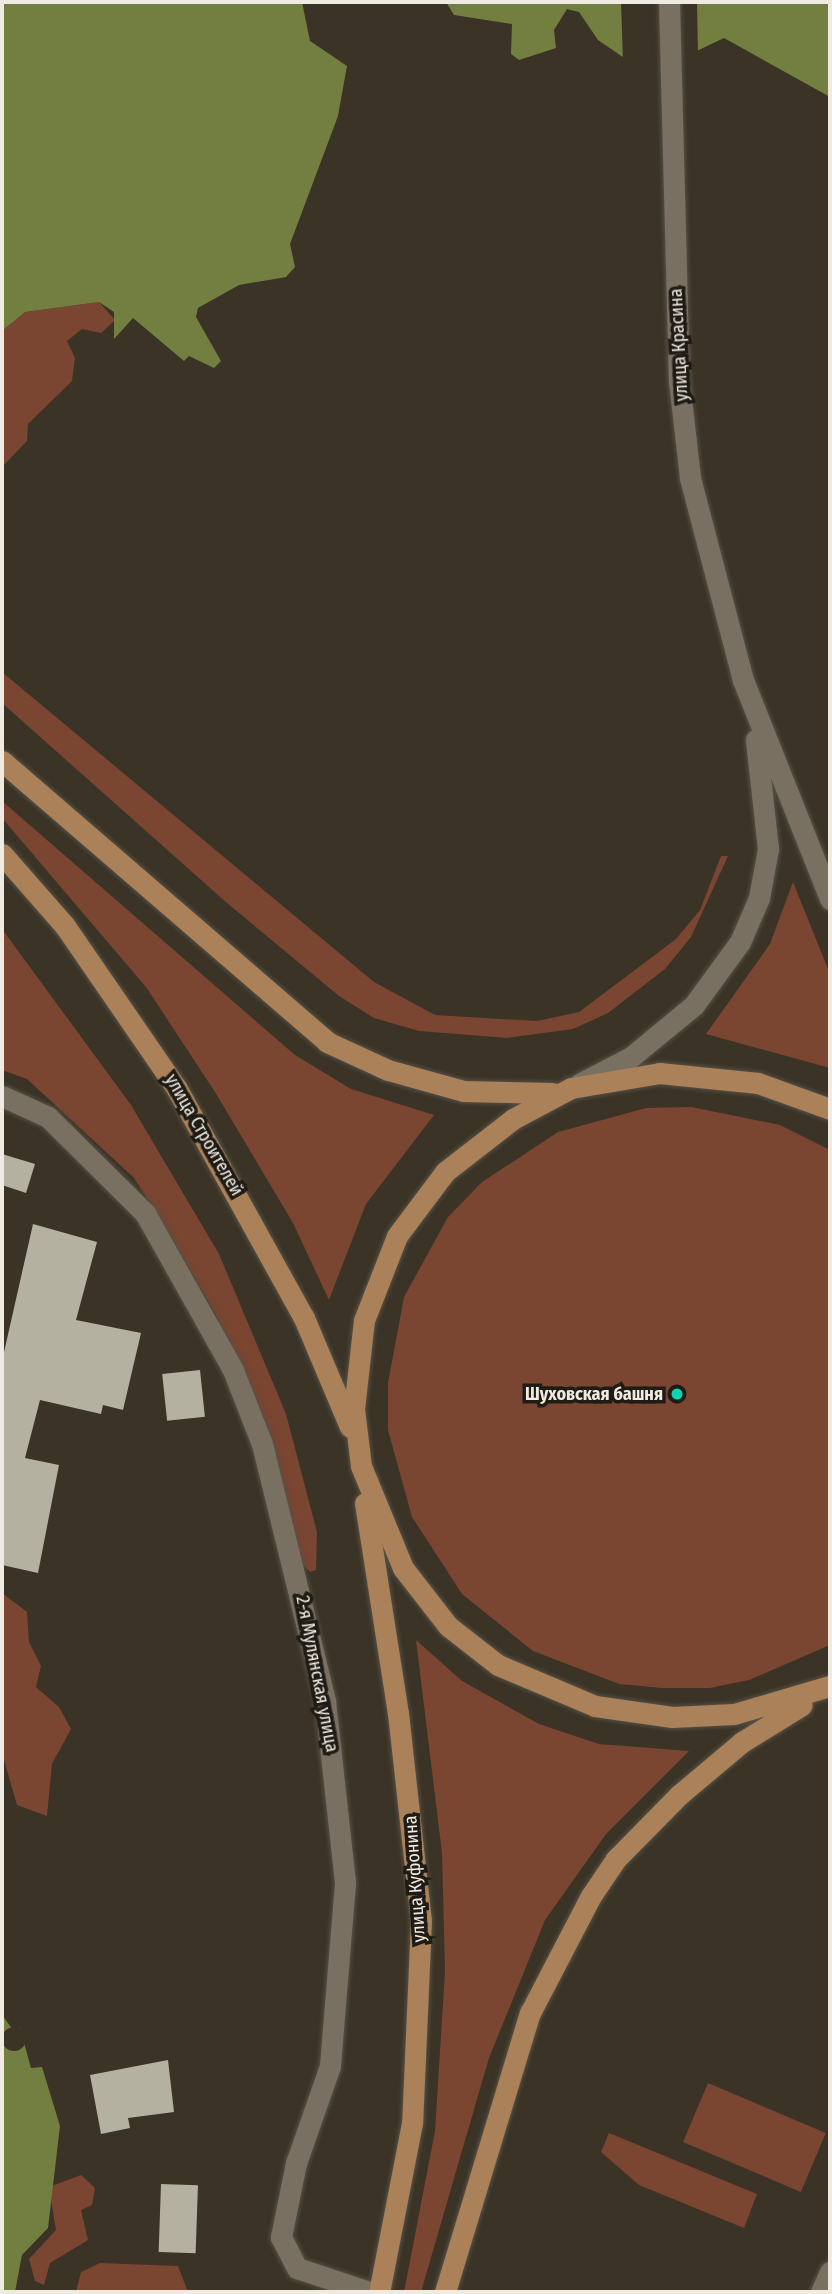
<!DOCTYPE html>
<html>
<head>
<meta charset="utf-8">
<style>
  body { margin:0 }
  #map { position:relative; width:832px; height:2294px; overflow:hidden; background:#3a3326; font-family:"Fira Sans Condensed",sans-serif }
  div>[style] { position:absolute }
  .green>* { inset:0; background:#7a4531; transform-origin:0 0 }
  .water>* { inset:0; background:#727f41 }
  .pier>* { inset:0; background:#3a3326 }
  .round { border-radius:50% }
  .building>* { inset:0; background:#b4b1a0; transform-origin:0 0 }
  .roads { filter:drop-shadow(0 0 2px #575045) drop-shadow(0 0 2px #575045) }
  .minor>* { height:21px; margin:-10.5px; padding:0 10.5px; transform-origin:10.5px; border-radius:10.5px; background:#797062 }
  .major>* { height:21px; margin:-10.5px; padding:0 10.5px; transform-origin:10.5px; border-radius:10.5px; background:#ab815a }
  .dots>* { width:19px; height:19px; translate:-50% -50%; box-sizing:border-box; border:4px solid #1f1b15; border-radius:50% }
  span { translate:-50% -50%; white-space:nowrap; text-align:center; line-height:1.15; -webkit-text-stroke:7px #1f1b15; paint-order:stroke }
  .street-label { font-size:18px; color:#efeae2 }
  .poi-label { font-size:18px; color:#efeae2; font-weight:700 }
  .right { translate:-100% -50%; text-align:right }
  .frame { position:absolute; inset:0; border:4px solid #efeae2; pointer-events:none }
</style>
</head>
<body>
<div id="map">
  <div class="green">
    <i style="clip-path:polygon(99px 302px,115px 320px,101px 333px,82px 329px,67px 341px,75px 358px,72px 381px,28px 424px,27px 441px,2px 467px,2px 331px,25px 312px)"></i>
    <i style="clip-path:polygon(2px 672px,374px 982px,435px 1015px,537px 1021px,579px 1012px,676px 939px,700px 910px,721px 856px,728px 856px,691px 937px,665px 969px,608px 1013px,573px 1029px,507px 1038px,419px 1031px,374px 1018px,339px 996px,227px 903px,2px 703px)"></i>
    <i style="clip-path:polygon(2px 801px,295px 1055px,351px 1089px,434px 1115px,366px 1204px,329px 1300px,293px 1223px,215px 1092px,146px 987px,2px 818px)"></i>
    <i style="clip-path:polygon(793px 882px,830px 974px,830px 1068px,706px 1034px,770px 944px)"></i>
    <i style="clip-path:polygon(2px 929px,131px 1105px,219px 1254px,286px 1414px,317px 1532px,316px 1570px,310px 1572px,301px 1562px,267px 1429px,217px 1317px,169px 1233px,134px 1178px,27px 1079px,2px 1070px)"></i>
    <i style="clip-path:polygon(691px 1107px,780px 1125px,830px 1150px,830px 1645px,749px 1680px,710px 1688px,662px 1688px,619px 1684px,533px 1651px,462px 1594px,412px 1517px,388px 1430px,388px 1383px,404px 1297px,448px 1217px,482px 1182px,558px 1132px,646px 1108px)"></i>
    <i style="clip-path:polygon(2px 1593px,27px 1612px,29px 1642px,41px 1666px,36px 1687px,59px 1707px,71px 1729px,52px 1764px,47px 1816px,17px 1805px,2px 1753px)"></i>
    <i style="clip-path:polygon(416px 1640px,462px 1681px,539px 1724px,599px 1744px,689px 1751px,606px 1834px,545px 1920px,489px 2058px,421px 2292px,404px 2292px,435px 2131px,445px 1971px,442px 1853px)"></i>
    <i style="left:708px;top:2083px;width:128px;height:64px;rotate:23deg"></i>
    <i style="clip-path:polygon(609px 2133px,757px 2194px,744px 2228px,639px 2185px,601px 2152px)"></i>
    <i style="clip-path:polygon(81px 2175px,95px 2188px,92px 2205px,81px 2210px,88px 2240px,50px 2263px,44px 2285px,35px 2281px,29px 2259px,56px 2230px,49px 2187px)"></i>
    <i style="clip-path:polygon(100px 2263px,178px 2266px,188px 2292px,76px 2292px,81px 2272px)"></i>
  </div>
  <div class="water">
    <i style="clip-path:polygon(2px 2px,302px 2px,310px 41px,347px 66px,338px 116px,290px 244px,295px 267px,286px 277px,239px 285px,198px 308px,196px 317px,221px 361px,214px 368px,189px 356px,184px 361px,133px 318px,114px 339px,114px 312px,99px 302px,25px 312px,2px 331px)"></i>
    <i style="clip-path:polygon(446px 2px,830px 2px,830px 97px,724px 38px,680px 59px,630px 62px,598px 40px,579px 12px,567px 9px,554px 30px,556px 48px,519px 60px,511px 54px,512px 24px,454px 15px)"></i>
    <i style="clip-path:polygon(2px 2015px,13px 2030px,20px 2028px,31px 2068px,42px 2067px,60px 2126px,48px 2228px,22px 2255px,15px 2292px,2px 2292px)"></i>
  </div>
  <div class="pier">
    <i style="clip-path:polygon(621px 2px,697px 2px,698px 54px,663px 66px,623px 62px)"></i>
    <i class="round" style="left:2px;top:2027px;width:24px;height:24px"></i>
  </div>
  <div class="building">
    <i style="clip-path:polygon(2px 1154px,35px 1164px,26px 1193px,2px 1185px)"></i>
    <i style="clip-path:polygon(33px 1224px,97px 1242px,76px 1320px,141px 1333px,123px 1410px,103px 1405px,101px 1414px,40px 1400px,25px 1458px,59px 1465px,38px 1573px,2px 1565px,2px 1361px)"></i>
    <i style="left:200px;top:1370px;width:47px;height:38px;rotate:84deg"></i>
    <i style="clip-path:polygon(168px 2060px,174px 2112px,128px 2118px,130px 2128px,101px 2134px,90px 2075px)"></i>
    <i style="left:161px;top:2184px;width:37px;height:68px;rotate:2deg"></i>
  </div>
  <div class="roads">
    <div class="minor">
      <i style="left:669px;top:2px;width:379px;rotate:88.5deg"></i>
      <i style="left:679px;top:381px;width:98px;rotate:83.5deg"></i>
      <i style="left:690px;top:478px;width:209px;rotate:75.3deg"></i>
      <i style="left:743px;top:680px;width:236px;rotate:68.3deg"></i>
      <i style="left:579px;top:1084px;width:59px;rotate:-27.4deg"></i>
      <i style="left:631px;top:1057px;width:82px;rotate:-39.5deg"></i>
      <i style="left:694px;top:1005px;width:78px;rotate:-53.9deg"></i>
      <i style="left:740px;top:942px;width:48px;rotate:-66.6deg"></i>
      <i style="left:759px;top:898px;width:50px;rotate:-79.6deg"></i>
      <i style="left:768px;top:849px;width:110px;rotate:-96.3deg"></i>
      <i style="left:2px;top:1096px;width:51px;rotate:24.5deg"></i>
      <i style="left:48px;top:1117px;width:136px;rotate:44.7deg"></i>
      <i style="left:145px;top:1213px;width:180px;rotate:60.7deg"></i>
      <i style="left:233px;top:1370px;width:79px;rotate:68.6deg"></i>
      <i style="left:262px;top:1444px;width:265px;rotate:76.2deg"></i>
      <i style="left:325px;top:1701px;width:183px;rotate:83.7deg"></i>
      <i style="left:345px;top:1883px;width:184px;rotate:94.7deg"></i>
      <i style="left:330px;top:2066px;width:103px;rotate:109.3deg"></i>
      <i style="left:296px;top:2163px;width:76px;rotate:101.5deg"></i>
      <i style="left:281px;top:2237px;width:35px;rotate:63deg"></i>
      <i style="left:297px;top:2268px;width:76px;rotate:18.4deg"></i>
      <i style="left:821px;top:2292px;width:22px;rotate:-66deg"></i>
    </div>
    <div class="major">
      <i style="left:2px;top:761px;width:430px;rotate:40.8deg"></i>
      <i style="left:327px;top:1042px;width:67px;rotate:24.7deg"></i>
      <i style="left:388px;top:1070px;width:78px;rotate:15.6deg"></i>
      <i style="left:463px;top:1091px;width:89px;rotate:1.3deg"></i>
      <i style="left:2px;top:854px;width:96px;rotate:48.8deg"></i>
      <i style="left:65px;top:926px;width:198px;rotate:55.5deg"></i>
      <i style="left:177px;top:1089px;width:262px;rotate:61deg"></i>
      <i style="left:304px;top:1318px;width:118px;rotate:67.1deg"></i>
      <i style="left:830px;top:1109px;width:77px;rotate:-160.1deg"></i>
      <i style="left:758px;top:1083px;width:99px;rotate:-174.2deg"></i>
      <i style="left:660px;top:1073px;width:90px;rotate:170.4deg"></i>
      <i style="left:571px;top:1088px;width:66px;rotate:151.9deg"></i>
      <i style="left:513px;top:1119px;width:86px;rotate:142.1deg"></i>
      <i style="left:445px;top:1172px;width:80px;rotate:126.9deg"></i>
      <i style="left:397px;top:1236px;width:90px;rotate:111.4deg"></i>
      <i style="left:364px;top:1320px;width:90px;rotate:96.4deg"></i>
      <i style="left:354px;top:1409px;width:57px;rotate:83deg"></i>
      <i style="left:361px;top:1466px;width:110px;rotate:67.6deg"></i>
      <i style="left:403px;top:1568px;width:73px;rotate:52.2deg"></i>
      <i style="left:448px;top:1626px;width:63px;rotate:38deg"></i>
      <i style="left:498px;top:1665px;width:105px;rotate:22.9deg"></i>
      <i style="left:595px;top:1706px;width:78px;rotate:8.1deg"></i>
      <i style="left:672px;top:1717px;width:62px;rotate:-2.8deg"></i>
      <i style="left:734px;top:1714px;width:100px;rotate:-16.3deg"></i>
      <i style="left:365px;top:1503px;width:213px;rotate:81.1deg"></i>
      <i style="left:398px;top:1713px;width:208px;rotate:83.7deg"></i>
      <i style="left:421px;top:1920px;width:203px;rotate:92.5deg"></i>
      <i style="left:412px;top:2123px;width:172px;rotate:101deg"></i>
      <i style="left:445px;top:2292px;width:292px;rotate:-73.1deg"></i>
      <i style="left:530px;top:2013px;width:132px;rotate:-62.5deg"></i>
      <i style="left:591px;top:1896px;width:45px;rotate:-56deg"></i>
      <i style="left:616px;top:1859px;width:90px;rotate:-45.5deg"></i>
      <i style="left:679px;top:1795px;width:82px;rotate:-40.1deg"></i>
      <i style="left:742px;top:1742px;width:70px;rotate:-31.7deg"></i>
    </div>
  </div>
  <div class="dots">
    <i style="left:677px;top:1394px;background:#07d5b6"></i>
  </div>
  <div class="street-label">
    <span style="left:679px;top:345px;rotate:-93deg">улица Красина</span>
    <span style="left:204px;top:1135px;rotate:60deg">улица Строителей</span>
    <span style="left:317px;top:1674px;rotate:79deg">2-я Мулянская улица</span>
    <span style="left:415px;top:1879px;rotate:-94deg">улица Куфонина</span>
  </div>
  <div class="poi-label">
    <span class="right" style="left:663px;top:1394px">Шуховская башня</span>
  </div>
  <div class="frame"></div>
</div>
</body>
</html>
